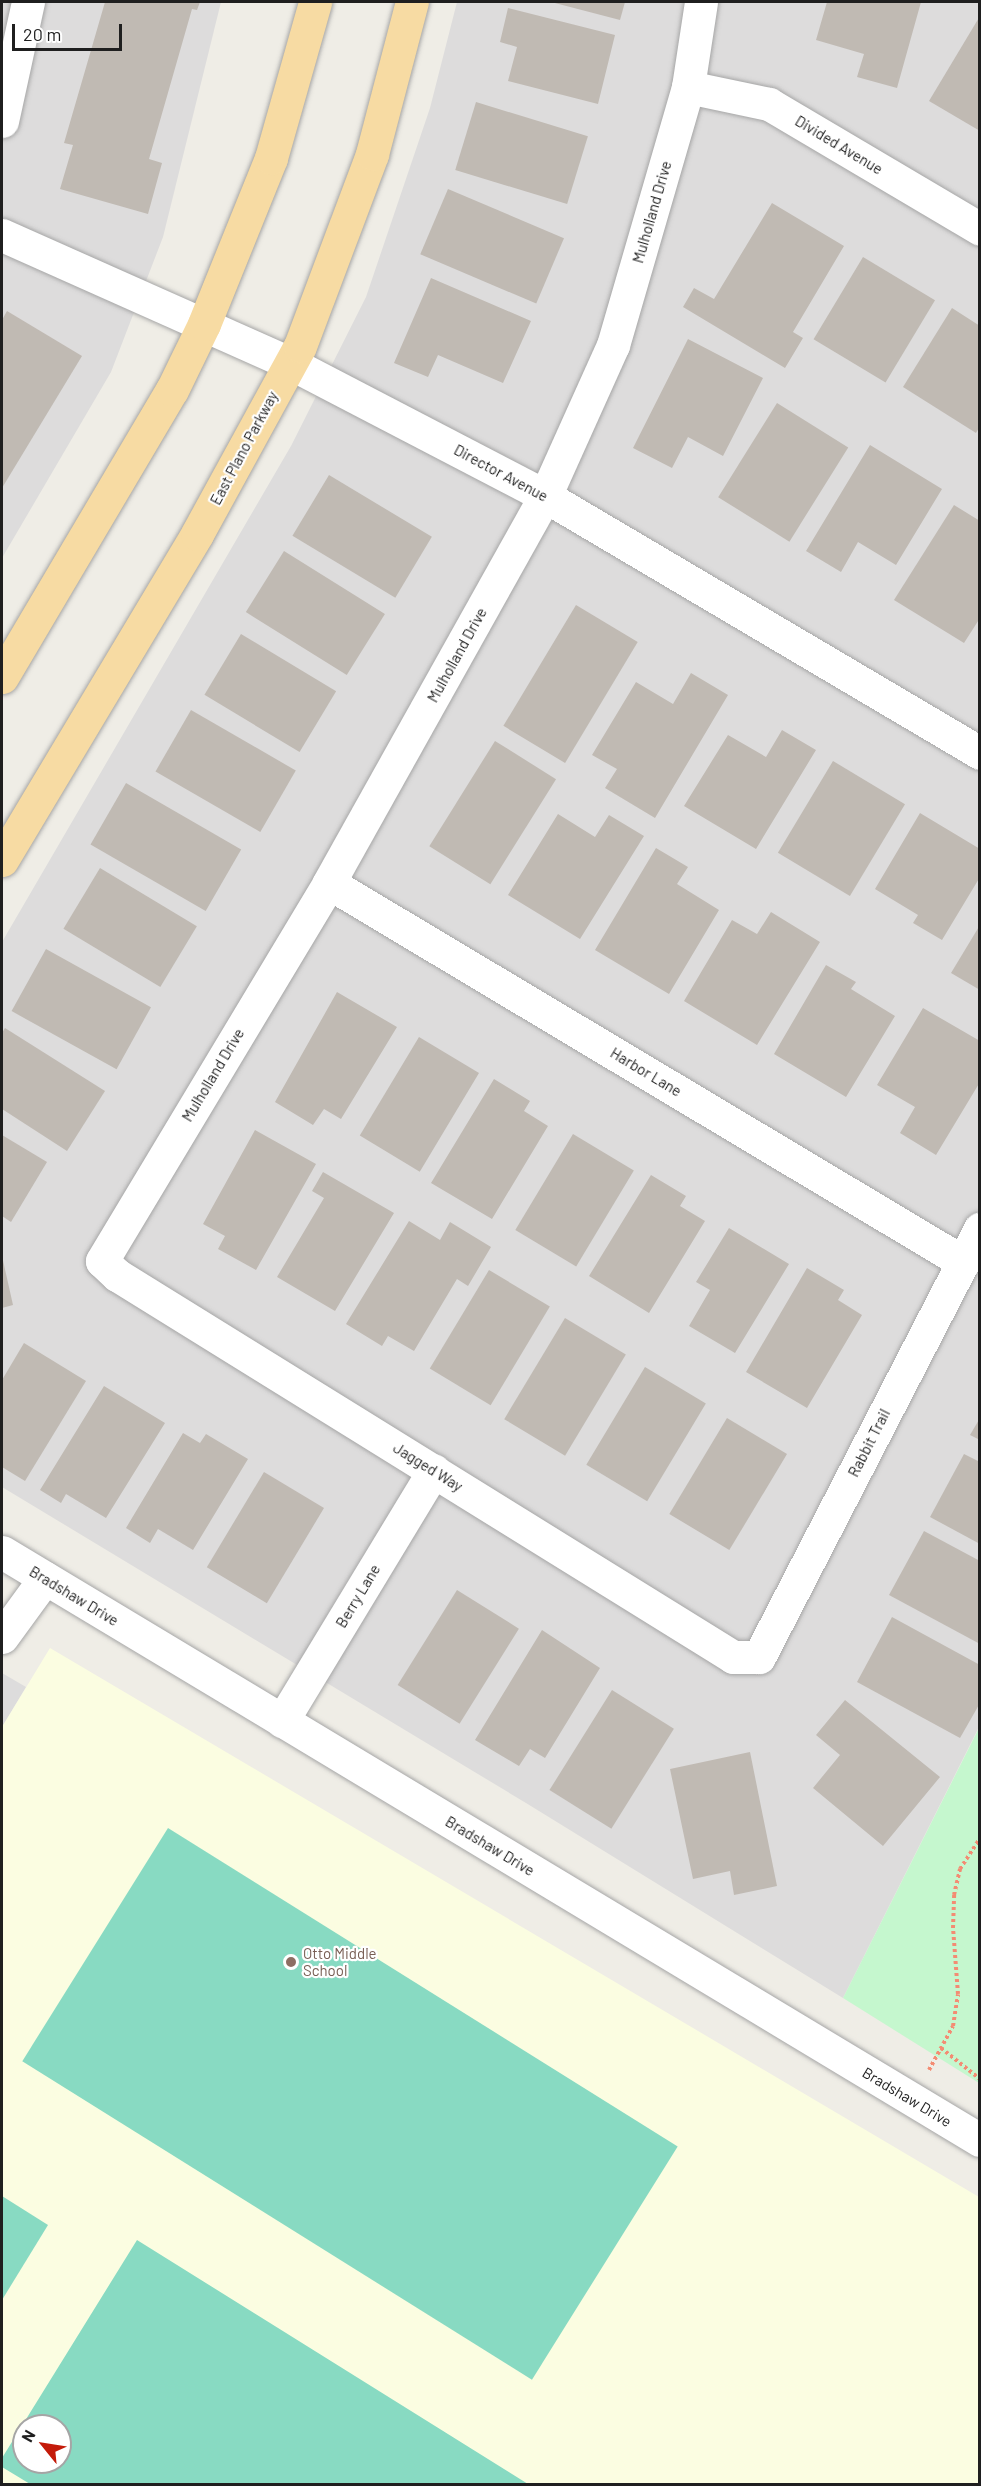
<!DOCTYPE html>
<html>
<head>
<meta charset="utf-8">
<style>
  body { margin:0 }
  #map { position:relative; width:981px; height:2486px; overflow:hidden; background:#efede6; font-family:Barlow,sans-serif }
  div>[style] { position:absolute }
  .residential>* { inset:0; background:#dddcdc }
  .education>* { inset:0; background:#fbfde1 }
  .park>* { inset:0; background:#c5f7ce }
  .pitch>* { inset:0; background:#88dac2; transform-origin:0 0 }
  .building>* { inset:0; background:#c0bab3; transform-origin:0 0 }
  .path>* { height:4px; margin-top:-2px; transform-origin:0; background:repeating-linear-gradient(90deg,#f38c73 0 3px,transparent 0 6px) }
  .roads { filter:drop-shadow(0 0 2px #a6a6a6) drop-shadow(0 0 2px #a6a6a6) }
  .street>* { height:33px; margin:-16.5px; padding:0 16.5px; transform-origin:16.5px; border-radius:16.5px; background:#fff }
  .primary>* { height:33px; margin:-16.5px; padding:0 16.5px; transform-origin:16.5px; border-radius:16.5px; background:#f7dba3 }
  .dots>* { width:16px; height:16px; translate:-50% -50%; box-sizing:border-box; border:3px solid #fff; border-radius:50% }
  span { translate:-50% -50%; white-space:nowrap; text-align:center; line-height:1.15; -webkit-text-stroke:4.5px #fff; paint-order:stroke }
  .street-label { font-size:15px; color:#1f1f1f }
  .education-label { font-size:15px; color:#785e54 }
  .left { translate:0 -50%; text-align:left }
  .frame { position:absolute; inset:0; border:3px solid #1f1f1f; pointer-events:none }
  .north { position:absolute; left:12px; top:2414px; width:60px; height:60px; box-sizing:border-box; background:#fff; border:2px solid #a5a5a5; border-radius:50%; rotate:300deg; font-size:16px; font-weight:700; line-height:24px; text-align:center; color:#1f1f1f }
  .north::after { content:''; display:block; margin:auto; width:21px; height:27px; background:#c41b0a; clip-path:polygon(50% 0,100% 100%,50% 72%,0 100%) }
  .scale { position:absolute; left:12px; top:24px; width:110px; height:27px; box-sizing:border-box; border:3px solid #1f1f1f; border-top:0; padding-left:8px; font-size:18px; line-height:21px; white-space:nowrap; color:#1f1f1f; -webkit-text-stroke:4px #fff; paint-order:stroke }
</style>
</head>
<body>
<div id="map">
  <div class="residential">
    <i style="clip-path:polygon(2px 2px,221px 2px,163px 237px,111px 372px,2px 558px)"></i>
    <i style="clip-path:polygon(457px 2px,979px 2px,979px 1727px,843px 1998px,526px 1803px,2px 1487px,2px 942px,291px 446px,366px 297px,430px 108px)"></i>
    <i style="clip-path:polygon(2px 1673px,26px 1687px,2px 1727px)"></i>
  </div>
  <div class="education">
    <i style="clip-path:polygon(evenodd,50px 1648px,979px 2197px,979px 2484px,2px 2484px,2px 1727px,50px 1648px,24px 2426px,60px 2426px,60px 2462px,24px 2462px,24px 2426px)"></i>
  </div>
  <div class="park">
    <i style="clip-path:polygon(979px 1728px,979px 2083px,843px 1998px)"></i>
  </div>
  <div class="pitch">
    <i style="left:168px;top:1828px;width:601px;height:275px;rotate:32deg"></i>
    <i style="clip-path:polygon(2px 2196px,48px 2225px,2px 2300px)"></i>
    <i style="clip-path:polygon(evenodd,137px 2240px,528px 2484px,30px 2484px,2px 2467px,2px 2458px,137px 2240px,24px 2426px,60px 2426px,60px 2462px,24px 2462px,24px 2426px)"></i>
  </div>
  <div class="building">
    <i style="clip-path:polygon(105px 2px,200px 2px,197px 10px,192px 9px,149px 159px,162px 163px,148px 214px,60px 189px,73px 145px,64px 143px)"></i>
    <i style="clip-path:polygon(551px 2px,625px 2px,620px 20px)"></i>
    <i style="clip-path:polygon(827px 2px,921px 2px,897px 88px,857px 77px,864px 54px,816px 40px)"></i>
    <i style="clip-path:polygon(508px 8px,615px 35px,598px 104px,508px 81px,517px 47px,500px 42px)"></i>
    <i style="clip-path:polygon(980px 16px,980px 131px,929px 101px)"></i>
    <i style="left:476px;top:102px;width:117px;height:71px;rotate:17deg"></i>
    <i style="left:448px;top:189px;width:126px;height:71px;rotate:23deg"></i>
    <i style="clip-path:polygon(772px 203px,844px 246px,793px 332px,803px 338px,785px 368px,683px 307px,694px 288px,714px 299px)"></i>
    <i style="left:863px;top:257px;width:84px;height:96px;rotate:31deg"></i>
    <i style="clip-path:polygon(431px 278px,531px 321px,503px 383px,438px 355px,428px 377px,394px 363px)"></i>
    <i style="clip-path:polygon(952px 308px,980px 326px,980px 426px,976px 433px,903px 387px)"></i>
    <i style="clip-path:polygon(7px 311px,82px 356px,2px 488px,2px 320px)"></i>
    <i style="clip-path:polygon(688px 339px,763px 378px,723px 456px,688px 437px,672px 468px,633px 448px)"></i>
    <i style="left:777px;top:403px;width:84px;height:111px;rotate:32deg"></i>
    <i style="clip-path:polygon(870px 445px,942px 489px,896px 565px,858px 542px,841px 572px,806px 551px)"></i>
    <i style="left:329px;top:475px;width:120px;height:71px;rotate:31deg"></i>
    <i style="clip-path:polygon(954px 505px,980px 521px,980px 618px,964px 643px,894px 600px)"></i>
    <i style="left:284px;top:551px;width:119px;height:72px;rotate:32deg"></i>
    <i style="left:576px;top:605px;width:72px;height:141px;rotate:31deg"></i>
    <i style="left:241px;top:634px;width:111px;height:71px;rotate:31deg"></i>
    <i style="clip-path:polygon(691px 673px,728px 695px,655px 818px,605px 788px,617px 769px,592px 755px,636px 682px,673px 704px)"></i>
    <i style="left:191px;top:710px;width:121px;height:71px;rotate:30deg"></i>
    <i style="clip-path:polygon(782px 730px,816px 750px,756px 849px,684px 806px,728px 735px,766px 757px)"></i>
    <i style="left:495px;top:741px;width:72px;height:124px;rotate:32deg"></i>
    <i style="left:833px;top:761px;width:84px;height:107px;rotate:31deg"></i>
    <i style="left:126px;top:783px;width:133px;height:71px;rotate:30deg"></i>
    <i style="clip-path:polygon(920px 813px,980px 849px,980px 877px,942px 940px,913px 923px,918px 915px,875px 889px)"></i>
    <i style="clip-path:polygon(558px 814px,595px 837px,609px 815px,644px 836px,580px 939px,508px 895px)"></i>
    <i style="clip-path:polygon(656px 848px,688px 867px,677px 884px,719px 910px,669px 994px,595px 950px)"></i>
    <i style="left:100px;top:868px;width:113px;height:71px;rotate:31deg"></i>
    <i style="clip-path:polygon(771px 912px,820px 942px,757px 1045px,684px 1001px,732px 920px,757px 934px)"></i>
    <i style="clip-path:polygon(980px 925px,980px 990px,951px 973px)"></i>
    <i style="left:46px;top:949px;width:120px;height:71px;rotate:29deg"></i>
    <i style="clip-path:polygon(826px 965px,856px 982px,851px 989px,895px 1016px,846px 1097px,774px 1054px)"></i>
    <i style="clip-path:polygon(337px 992px,397px 1027px,341px 1119px,324px 1109px,313px 1125px,275px 1102px)"></i>
    <i style="clip-path:polygon(923px 1008px,980px 1041px,980px 1082px,936px 1155px,900px 1133px,915px 1107px,877px 1085px)"></i>
    <i style="clip-path:polygon(5px 1028px,105px 1091px,67px 1151px,2px 1109px,2px 1033px)"></i>
    <i style="left:419px;top:1037px;width:70px;height:115px;rotate:31deg"></i>
    <i style="clip-path:polygon(494px 1079px,530px 1101px,524px 1111px,548px 1126px,492px 1219px,431px 1183px)"></i>
    <i style="clip-path:polygon(255px 1130px,316px 1164px,256px 1270px,218px 1249px,225px 1236px,203px 1224px)"></i>
    <i style="left:573px;top:1134px;width:71px;height:112px;rotate:31deg"></i>
    <i style="clip-path:polygon(2px 1135px,47px 1162px,11px 1222px,2px 1216px)"></i>
    <i style="clip-path:polygon(323px 1172px,394px 1213px,335px 1311px,277px 1277px,324px 1198px,312px 1191px)"></i>
    <i style="clip-path:polygon(651px 1175px,686px 1196px,680px 1206px,705px 1221px,649px 1313px,589px 1276px)"></i>
    <i style="clip-path:polygon(409px 1221px,440px 1240px,450px 1222px,491px 1247px,468px 1286px,457px 1279px,414px 1351px,388px 1336px,382px 1346px,346px 1324px)"></i>
    <i style="clip-path:polygon(729px 1228px,789px 1264px,735px 1353px,689px 1326px,710px 1290px,696px 1282px)"></i>
    <i style="clip-path:polygon(2px 1256px,13px 1305px,2px 1308px)"></i>
    <i style="clip-path:polygon(807px 1268px,844px 1290px,838px 1300px,862px 1315px,807px 1408px,746px 1372px)"></i>
    <i style="left:489px;top:1270px;width:71px;height:115px;rotate:31deg"></i>
    <i style="left:565px;top:1318px;width:71px;height:118px;rotate:31deg"></i>
    <i style="clip-path:polygon(24px 1343px,86px 1381px,25px 1481px,2px 1467px,2px 1380px)"></i>
    <i style="left:645px;top:1367px;width:71px;height:114px;rotate:31deg"></i>
    <i style="clip-path:polygon(104px 1386px,165px 1423px,106px 1518px,66px 1494px,61px 1503px,40px 1490px)"></i>
    <i style="left:727px;top:1418px;width:70px;height:112px;rotate:31deg"></i>
    <i style="clip-path:polygon(980px 1418px,980px 1440px,970px 1435px)"></i>
    <i style="clip-path:polygon(183px 1433px,200px 1443px,206px 1434px,248px 1459px,193px 1550px,158px 1529px,150px 1543px,126px 1528px)"></i>
    <i style="clip-path:polygon(964px 1454px,980px 1462px,980px 1544px,930px 1517px)"></i>
    <i style="left:264px;top:1472px;width:70px;height:111px;rotate:31deg"></i>
    <i style="clip-path:polygon(924px 1531px,980px 1561px,980px 1644px,889px 1595px)"></i>
    <i style="left:457px;top:1590px;width:73px;height:112px;rotate:32deg"></i>
    <i style="clip-path:polygon(892px 1617px,980px 1665px,980px 1703px,960px 1738px,857px 1682px)"></i>
    <i style="clip-path:polygon(542px 1630px,600px 1668px,545px 1758px,530px 1749px,519px 1766px,475px 1740px)"></i>
    <i style="left:612px;top:1690px;width:73px;height:118px;rotate:32deg"></i>
    <i style="clip-path:polygon(845px 1700px,940px 1777px,883px 1846px,813px 1788px,840px 1755px,816px 1735px)"></i>
    <i style="clip-path:polygon(750px 1752px,777px 1886px,734px 1895px,730px 1871px,693px 1879px,670px 1769px)"></i>
  </div>
  <div class="path">
    <i style="left:941px;top:2048px;width:50px;rotate:38.5deg"></i>
    <i style="left:929px;top:2070px;width:50px;rotate:-61.4deg"></i>
    <i style="left:953px;top:2026px;width:32px;rotate:-81deg"></i>
    <i style="left:958px;top:1994px;width:66px;rotate:-94.3deg"></i>
    <i style="left:953px;top:1928px;width:33px;rotate:-88deg"></i>
    <i style="left:954px;top:1895px;width:27px;rotate:-77deg"></i>
    <i style="left:960px;top:1869px;width:37px;rotate:-57deg"></i>
  </div>
  <div class="roads">
    <div class="street">
      <i style="left:701px;top:2px;width:86px;rotate:98.7deg"></i>
      <i style="left:688px;top:87px;width:269px;rotate:106.2deg"></i>
      <i style="left:613px;top:345px;width:166px;rotate:114.2deg"></i>
      <i style="left:545px;top:496px;width:443px;rotate:119.2deg"></i>
      <i style="left:329px;top:883px;width:441px;rotate:121deg"></i>
      <i style="left:102px;top:1261px;width:21px;rotate:43deg"></i>
      <i style="left:117px;top:1275px;width:725px;rotate:31.8deg"></i>
      <i style="left:733px;top:1657px;width:26px"></i>
      <i style="left:759px;top:1657px;width:482px;rotate:-62.7deg"></i>
      <i style="left:688px;top:87px;width:83px;rotate:11.9deg"></i>
      <i style="left:769px;top:104px;width:245px;rotate:30.6deg"></i>
      <i style="left:2px;top:121px;width:122px;rotate:-77.7deg"></i>
      <i style="left:2px;top:235px;width:315px;rotate:24deg"></i>
      <i style="left:290px;top:363px;width:288px;rotate:27.5deg"></i>
      <i style="left:545px;top:496px;width:505px;rotate:30.57deg"></i>
      <i style="left:329px;top:883px;width:739px;rotate:30.87deg"></i>
      <i style="left:2px;top:1552px;width:1141px;rotate:31.02deg"></i>
      <i style="left:2px;top:1637px;width:73px;rotate:-53.9deg"></i>
      <i style="left:282px;top:1721px;width:293px;rotate:-58.8deg"></i>
    </div>
    <div class="primary">
      <i style="left:2px;top:677px;width:334px;rotate:-59.4deg"></i>
      <i style="left:172px;top:390px;width:73px;rotate:-64.1deg"></i>
      <i style="left:204px;top:324px;width:179px;rotate:-68deg"></i>
      <i style="left:271px;top:158px;width:162px;rotate:-74.2deg"></i>
      <i style="left:2px;top:860px;width:380px;rotate:-59.1deg"></i>
      <i style="left:197px;top:534px;width:214px;rotate:-61.3deg"></i>
      <i style="left:300px;top:346px;width:205px;rotate:-69.4deg"></i>
      <i style="left:372px;top:154px;width:157px;rotate:-75.3deg"></i>
    </div>
  </div>
  <div class="dots">
    <i style="left:291px;top:1962px;background:#8d6e63"></i>
  </div>
  <div class="street-label">
    <span style="left:839px;top:145px;rotate:31deg">Divided Avenue</span>
    <span style="left:652px;top:212px;rotate:-74deg">Mulholland Drive</span>
    <span style="left:244px;top:448px;rotate:-62deg">East Plano Parkway</span>
    <span style="left:501px;top:473px;rotate:28deg">Director Avenue</span>
    <span style="left:457px;top:655px;rotate:-61deg">Mulholland Drive</span>
    <span style="left:646px;top:1072px;rotate:31deg">Harbor Lane</span>
    <span style="left:213px;top:1075px;rotate:-59deg">Mulholland Drive</span>
    <span style="left:869px;top:1443px;rotate:-63deg">Rabbit Trail</span>
    <span style="left:428px;top:1467px;rotate:32deg">Jagged Way</span>
    <span style="left:74px;top:1596px;rotate:31deg">Bradshaw Drive</span>
    <span style="left:358px;top:1596px;rotate:-59deg">Berry Lane</span>
    <span style="left:490px;top:1846px;rotate:31deg">Bradshaw Drive</span>
    <span style="left:907px;top:2097px;rotate:31deg">Bradshaw Drive</span>
  </div>
  <div class="education-label">
    <span class="left" style="left:303px;top:1962px">Otto Middle<br>School</span>
  </div>
  <div class="frame"></div>
  <div class="north">N</div>
  <div class="scale">20 m</div>
</div>
</body>
</html>
